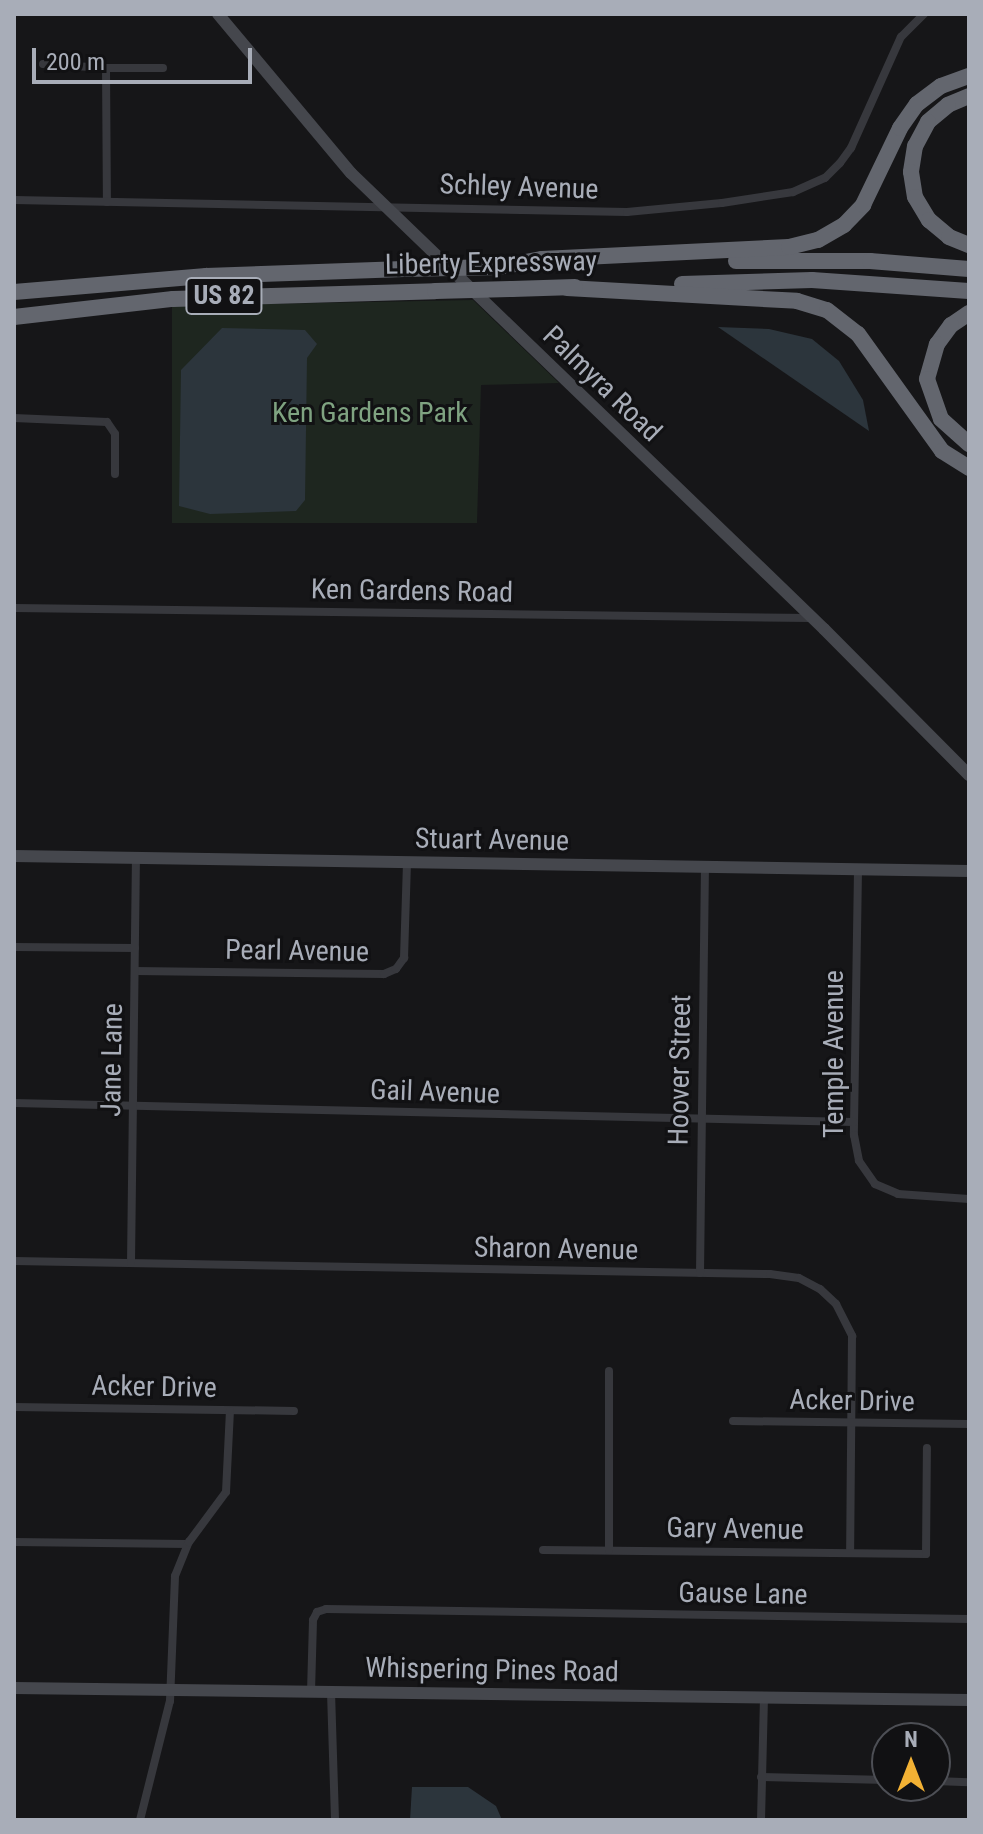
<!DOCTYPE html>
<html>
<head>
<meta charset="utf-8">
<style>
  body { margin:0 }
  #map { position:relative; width:983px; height:1834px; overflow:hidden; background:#161618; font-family:"Roboto Condensed",sans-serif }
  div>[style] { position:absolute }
  .green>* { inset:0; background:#1e261f }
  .water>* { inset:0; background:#2c353c }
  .street>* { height:8px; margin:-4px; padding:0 4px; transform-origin:4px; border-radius:4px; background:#37383d }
  .secondary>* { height:12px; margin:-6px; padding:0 6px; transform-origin:6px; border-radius:6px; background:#45474d }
  .highway>* { height:16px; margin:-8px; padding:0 8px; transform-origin:8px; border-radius:8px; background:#63666e }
  .highway-bridge>* { height:16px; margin:-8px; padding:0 8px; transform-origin:8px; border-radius:8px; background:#63666e }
  span { translate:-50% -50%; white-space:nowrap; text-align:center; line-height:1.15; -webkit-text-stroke:6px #111113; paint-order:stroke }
  .shield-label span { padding:2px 6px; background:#111113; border:2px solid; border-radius:6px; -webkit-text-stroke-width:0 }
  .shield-label { font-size:26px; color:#a8adb8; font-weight:700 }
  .street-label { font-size:28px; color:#a8adb8 }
  .park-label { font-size:28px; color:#7fa381 }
  .frame { position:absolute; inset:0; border:16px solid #a8adb8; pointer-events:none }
  .north { position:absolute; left:871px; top:1722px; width:80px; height:80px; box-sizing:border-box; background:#111113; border:2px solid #4d4f55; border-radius:50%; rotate:0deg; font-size:22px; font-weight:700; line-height:32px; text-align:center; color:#a8adb8 }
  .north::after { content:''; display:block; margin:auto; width:28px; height:36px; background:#f2b134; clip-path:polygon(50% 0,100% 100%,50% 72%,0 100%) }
  .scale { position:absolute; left:32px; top:48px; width:220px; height:36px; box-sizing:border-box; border:4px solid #a8adb8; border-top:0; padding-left:10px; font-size:24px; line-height:28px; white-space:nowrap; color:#a8adb8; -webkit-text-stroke:6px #111113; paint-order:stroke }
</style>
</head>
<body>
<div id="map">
  <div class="green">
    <i style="clip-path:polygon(473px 300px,559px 383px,481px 385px,477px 523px,172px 523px,172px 306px)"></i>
  </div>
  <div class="water">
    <i style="clip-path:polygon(718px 327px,769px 329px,812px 339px,839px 361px,863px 400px,869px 431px)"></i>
    <i style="clip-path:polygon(222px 328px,305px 330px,317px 344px,307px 358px,305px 500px,296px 511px,210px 514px,179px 506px,181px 370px)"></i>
    <i style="clip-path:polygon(412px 1787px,468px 1787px,496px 1806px,502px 1820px,410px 1820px)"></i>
  </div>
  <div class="street">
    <i style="left:43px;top:64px;width:63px;rotate:3.6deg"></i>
    <i style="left:106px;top:68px;width:134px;rotate:89.6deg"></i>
    <i style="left:106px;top:68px;width:57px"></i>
    <i style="left:14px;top:200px;width:613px;rotate:1.12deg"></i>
    <i style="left:627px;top:212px;width:95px;rotate:-5.4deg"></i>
    <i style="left:722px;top:203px;width:72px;rotate:-8.8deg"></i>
    <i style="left:793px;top:192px;width:35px;rotate:-24deg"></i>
    <i style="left:825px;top:178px;width:21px;rotate:-45deg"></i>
    <i style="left:840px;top:163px;width:19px;rotate:-54deg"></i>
    <i style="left:851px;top:148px;width:122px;rotate:-65.8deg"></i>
    <i style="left:901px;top:37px;width:33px;rotate:-45deg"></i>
    <i style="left:14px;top:418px;width:93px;rotate:2.5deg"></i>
    <i style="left:107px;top:422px;width:14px;rotate:56deg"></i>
    <i style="left:115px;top:434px;width:40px;rotate:90deg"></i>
    <i style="left:14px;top:608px;width:796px;rotate:0.72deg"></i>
    <i style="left:858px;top:870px;width:265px;rotate:90.9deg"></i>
    <i style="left:854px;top:1135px;width:26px;rotate:79deg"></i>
    <i style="left:859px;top:1161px;width:28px;rotate:55deg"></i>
    <i style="left:875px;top:1184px;width:25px;rotate:23deg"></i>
    <i style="left:898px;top:1194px;width:71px;rotate:4deg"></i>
    <i style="left:14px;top:947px;width:121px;rotate:0.5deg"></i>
    <i style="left:135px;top:971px;width:249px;rotate:0.7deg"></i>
    <i style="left:384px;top:974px;width:13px;rotate:-23deg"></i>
    <i style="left:396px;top:969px;width:14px;rotate:-54deg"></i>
    <i style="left:404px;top:958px;width:96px;rotate:-88.2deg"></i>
    <i style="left:14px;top:1103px;width:840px;rotate:1.3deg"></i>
    <i style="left:14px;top:1261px;width:756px;rotate:0.99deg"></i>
    <i style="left:770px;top:1274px;width:29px;rotate:8deg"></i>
    <i style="left:799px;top:1278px;width:24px;rotate:28deg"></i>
    <i style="left:820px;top:1289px;width:22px;rotate:43deg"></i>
    <i style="left:836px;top:1304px;width:36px;rotate:63deg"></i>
    <i style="left:852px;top:1336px;width:216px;rotate:90.5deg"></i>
    <i style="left:131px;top:1263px;width:405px;rotate:-89.3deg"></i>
    <i style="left:700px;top:1273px;width:405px;rotate:-89.3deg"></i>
    <i style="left:14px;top:1407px;width:280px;rotate:0.8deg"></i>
    <i style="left:733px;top:1421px;width:236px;rotate:0.7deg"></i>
    <i style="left:14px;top:1542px;width:173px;rotate:0.7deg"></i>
    <i style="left:543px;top:1550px;width:383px;rotate:0.6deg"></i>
    <i style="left:926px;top:1554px;width:106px;rotate:-89.5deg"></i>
    <i style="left:609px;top:1550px;width:179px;rotate:-90deg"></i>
    <i style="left:311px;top:1692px;width:72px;rotate:-88.4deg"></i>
    <i style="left:313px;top:1620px;width:9px;rotate:-63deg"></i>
    <i style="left:317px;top:1612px;width:9px;rotate:-18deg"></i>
    <i style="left:326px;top:1609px;width:643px;rotate:0.89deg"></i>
    <i style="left:331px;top:1692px;width:128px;rotate:88.2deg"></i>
    <i style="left:761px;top:1777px;width:126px;rotate:1.4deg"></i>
    <i style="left:935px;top:1781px;width:34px;rotate:2deg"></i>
    <i style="left:140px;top:1820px;width:123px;rotate:-75.9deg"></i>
    <i style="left:170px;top:1701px;width:125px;rotate:-87.7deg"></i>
    <i style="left:175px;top:1576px;width:37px;rotate:-68deg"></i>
    <i style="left:189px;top:1542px;width:62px;rotate:-53.5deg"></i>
    <i style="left:226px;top:1492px;width:81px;rotate:-87.2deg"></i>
    <i style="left:761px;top:1820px;width:124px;rotate:-88.6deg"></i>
  </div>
  <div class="secondary">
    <i style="left:218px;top:14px;width:207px;rotate:50.1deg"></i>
    <i style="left:351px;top:173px;width:657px;rotate:43.95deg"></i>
    <i style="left:824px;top:629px;width:206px;rotate:45.2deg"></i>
    <i style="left:14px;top:856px;width:955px;rotate:0.9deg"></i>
    <i style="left:14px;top:1688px;width:955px;rotate:0.72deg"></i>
  </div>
  <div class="highway">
    <i style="left:969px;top:96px;width:23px;rotate:157deg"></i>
    <i style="left:948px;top:105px;width:26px;rotate:140deg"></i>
    <i style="left:928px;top:122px;width:27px;rotate:118deg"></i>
    <i style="left:915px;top:146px;width:26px;rotate:99deg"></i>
    <i style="left:911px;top:172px;width:25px;rotate:81deg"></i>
    <i style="left:915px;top:197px;width:27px;rotate:59deg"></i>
    <i style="left:929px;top:220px;width:26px;rotate:40deg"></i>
    <i style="left:949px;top:237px;width:22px;rotate:22deg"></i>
    <i style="left:736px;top:261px;width:134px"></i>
    <i style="left:870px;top:261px;width:99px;rotate:4.6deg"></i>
    <i style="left:499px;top:267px;width:44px;rotate:-10.5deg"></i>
    <i style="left:542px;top:259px;width:247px;rotate:-2.8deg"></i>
    <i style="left:789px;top:247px;width:30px;rotate:-14deg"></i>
    <i style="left:818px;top:240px;width:30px;rotate:-30deg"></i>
    <i style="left:844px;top:225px;width:28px;rotate:-46deg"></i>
    <i style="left:863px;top:205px;width:85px;rotate:-64.3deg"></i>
    <i style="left:900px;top:128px;width:29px;rotate:-55deg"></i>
    <i style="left:917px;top:104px;width:30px;rotate:-37deg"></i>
    <i style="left:941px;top:86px;width:30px;rotate:-20deg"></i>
    <i style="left:682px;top:284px;width:130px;rotate:-1.8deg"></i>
    <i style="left:812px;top:280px;width:157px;rotate:4deg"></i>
    <i style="left:567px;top:288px;width:230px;rotate:3.2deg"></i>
    <i style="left:797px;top:301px;width:31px;rotate:17deg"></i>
    <i style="left:827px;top:310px;width:39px;rotate:38deg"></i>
    <i style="left:858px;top:334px;width:144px;rotate:54.3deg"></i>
    <i style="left:942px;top:451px;width:32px;rotate:32deg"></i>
    <i style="left:512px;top:289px;width:63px;rotate:-1.8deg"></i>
    <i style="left:14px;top:292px;width:193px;rotate:-4.8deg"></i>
    <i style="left:206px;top:276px;width:198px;rotate:-2deg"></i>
    <i style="left:969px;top:313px;width:22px;rotate:146deg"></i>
    <i style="left:951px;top:325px;width:24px;rotate:126deg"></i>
    <i style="left:937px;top:344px;width:36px;rotate:106deg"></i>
    <i style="left:927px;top:379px;width:42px;rotate:70.7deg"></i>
    <i style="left:941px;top:419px;width:38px;rotate:42deg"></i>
    <i style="left:14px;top:317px;width:160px;rotate:-6.5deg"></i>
    <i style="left:173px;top:299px;width:262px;rotate:-1.7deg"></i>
  </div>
  <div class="highway-bridge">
    <i style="left:404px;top:269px;width:95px;rotate:-1.2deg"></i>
    <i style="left:435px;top:291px;width:77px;rotate:-1.5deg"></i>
  </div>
  <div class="shield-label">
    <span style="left:224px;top:296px">US 82</span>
  </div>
  <div class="street-label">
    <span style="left:519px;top:187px;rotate:2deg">Schley Avenue</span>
    <span style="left:491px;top:263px;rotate:-1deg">Liberty Expressway</span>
    <span style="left:602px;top:384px;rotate:44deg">Palmyra Road</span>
    <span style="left:412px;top:591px;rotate:1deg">Ken Gardens Road</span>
    <span style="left:492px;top:840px;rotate:1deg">Stuart Avenue</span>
    <span style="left:297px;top:951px;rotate:1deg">Pearl Avenue</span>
    <span style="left:834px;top:1054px;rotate:-90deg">Temple Avenue</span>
    <span style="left:112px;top:1060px;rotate:-89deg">Jane Lane</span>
    <span style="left:680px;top:1070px;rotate:-89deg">Hoover Street</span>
    <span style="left:435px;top:1092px;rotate:2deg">Gail Avenue</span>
    <span style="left:556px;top:1249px;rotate:1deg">Sharon Avenue</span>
    <span style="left:154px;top:1387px;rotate:1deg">Acker Drive</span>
    <span style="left:852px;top:1401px;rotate:1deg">Acker Drive</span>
    <span style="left:735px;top:1529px;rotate:1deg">Gary Avenue</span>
    <span style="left:743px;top:1594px;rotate:1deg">Gause Lane</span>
    <span style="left:492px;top:1670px;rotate:1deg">Whispering Pines Road</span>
  </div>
  <div class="park-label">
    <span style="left:370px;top:413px">Ken Gardens Park</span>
  </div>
  <div class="frame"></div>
  <div class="north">N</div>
  <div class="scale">200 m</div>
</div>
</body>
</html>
